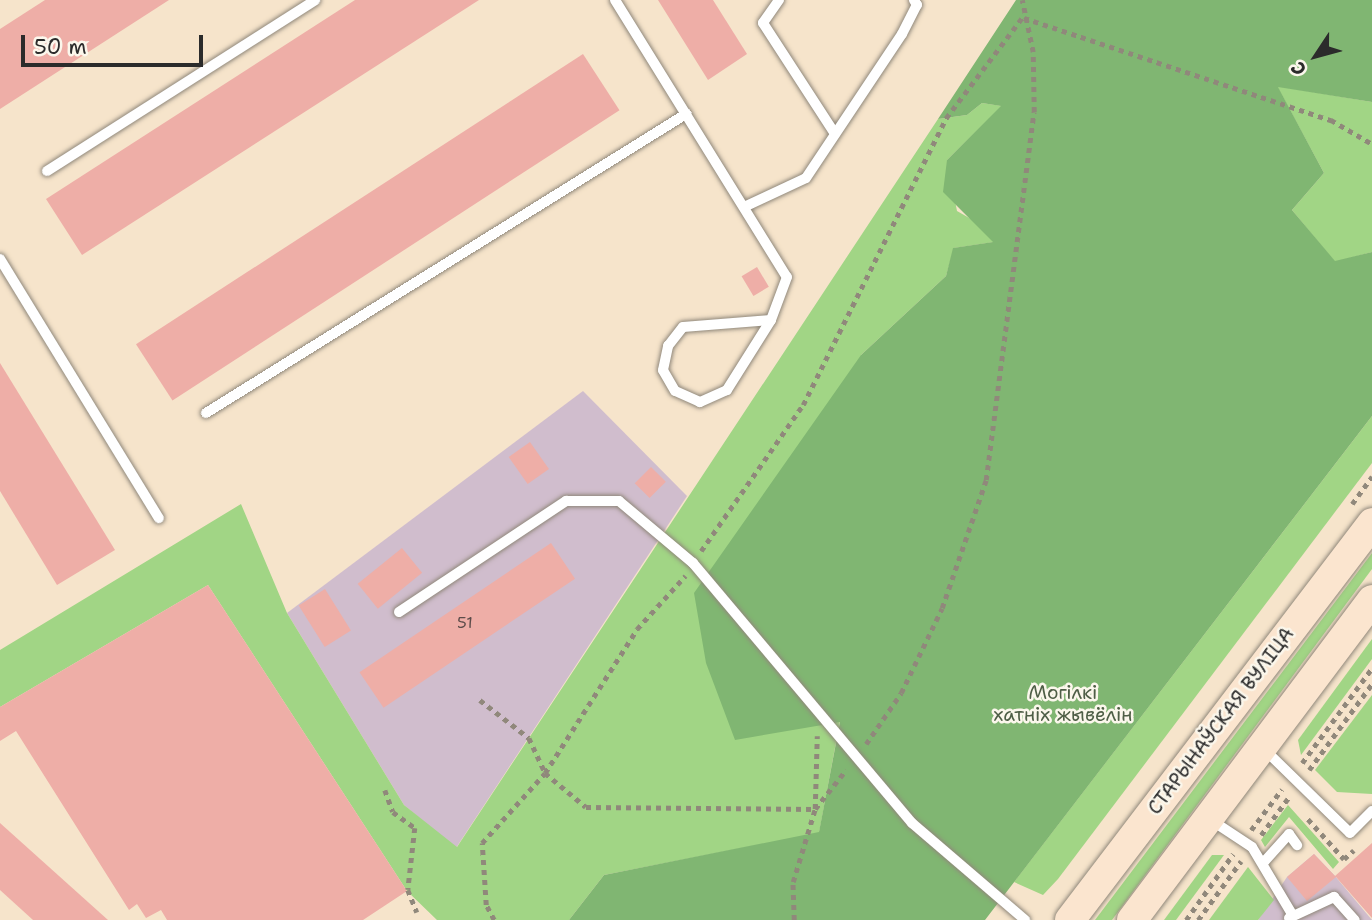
<!DOCTYPE html>
<html>
<head>
<meta charset="utf-8">
<style>
  body { margin:0 }
  #map { position:relative; width:1372px; height:920px; overflow:hidden; background:#f6e4cb; font-family:"Shantell Sans",sans-serif }
  div>[style] { position:absolute }
  .industrial>* { inset:0; background:#d0bdcd }
  .green>* { inset:0; background:#a1d585 }
  .forest>* { inset:0; background:#80b672 }
  .building>* { inset:0; background:#eeaea7; transform-origin:0 0 }
  .path>* { height:4.5px; margin-top:-2.25px; transform-origin:0; background:repeating-linear-gradient(90deg,#90887b 0 5px,transparent 0 10px) }
  .roads { filter:drop-shadow(0 0 2px #90887b) drop-shadow(0 0 2px #90887b) }
  .lane>* { height:10px; margin:-5px; padding:0 5px; transform-origin:5px; border-radius:5px; background:#fff }
  .secondary>* { height:30px; margin:-15px; padding:0 15px; transform-origin:15px; border-radius:15px; background:#fbe5cf }
  span { translate:-50% -50%; white-space:nowrap; text-align:center; line-height:1.15; -webkit-text-stroke:5px #fbf7ec; paint-order:stroke }
  .number-label { font-size:16px; color:#5c4c4a }
  .number-label span { -webkit-text-stroke-width:0 }
  .park-label { font-size:19px; color:#4e5e46 }
  .street-label { font-size:19px; color:#2b2b2b }
  .north { position:absolute; left:1281px; top:21px; width:70px; height:70px; -webkit-text-stroke:5px #fbf7ec; paint-order:stroke; rotate:234deg; font-size:19px; font-weight:700; line-height:28px; text-align:center; color:#2b2b2b }
  .north::after { content:''; display:block; margin:auto; width:24px; height:32px; background:#2b2b2b; clip-path:polygon(50% 0,100% 100%,50% 72%,0 100%) }
  .scale { position:absolute; left:21px; top:35px; width:182px; height:32px; box-sizing:border-box; border:4px solid #2b2b2b; border-top:0; padding-left:9px; font-size:21px; line-height:24px; white-space:nowrap; color:#2b2b2b; -webkit-text-stroke:5px #fbf7ec; paint-order:stroke }
</style>
</head>
<body>
<div id="map">
  <div class="industrial">
    <i style="clip-path:polygon(583px 391px,687px 496px,456px 848px,404px 805px,287px 613px)"></i>
    <i style="clip-path:polygon(1314px 854px,1335px 876px,1372px 920px,1258px 920px,1287px 877px)"></i>
  </div>
  <div class="green">
    <i style="clip-path:polygon(1277px 86px,1372px 102px,1372px 252px,1335px 262px,1292px 210px,1324px 173px)"></i>
    <i style="clip-path:polygon(982px 103px,1002px 106px,947px 160px,957px 211px,985px 227px,994px 242px,954px 248px,946px 276px,861px 355px,840px 721px,819px 833px,604px 875px,569px 920px,437px 920px,407px 891px,208px 585px,0 707px,0 650px,241px 504px,287px 613px,404px 805px,457px 847px,938px 119px,967px 115px)"></i>
    <i style="clip-path:polygon(1372px 416px,1372px 463px,1058px 879px,1043px 895px,1014px 882px)"></i>
    <i style="clip-path:polygon(1372px 553px,1372px 569px,1112px 920px,1095px 920px)"></i>
    <i style="clip-path:polygon(1372px 639px,1372px 659px,1301px 755px,1298px 740px)"></i>
    <i style="clip-path:polygon(1372px 695px,1372px 794px,1337px 792px,1315px 770px)"></i>
    <i style="clip-path:polygon(1288px 805px,1339px 862px,1333px 869px,1289px 817px,1265px 847px,1261px 840px)"></i>
    <i style="clip-path:polygon(1212px 855px,1224px 855px,1176px 920px,1164px 920px)"></i>
    <i style="clip-path:polygon(1248px 867px,1274px 900px,1258px 920px,1209px 920px)"></i>
  </div>
  <div class="forest">
    <i style="clip-path:polygon(1016px 0,1372px 0,1372px 102px,1278px 87px,1324px 173px,1292px 210px,1335px 261px,1372px 252px,1372px 416px,985px 920px,569px 920px,604px 875px,819px 832px,840px 722px,735px 740px,706px 663px,694px 593px,861px 355px,946px 276px,953px 248px,993px 242px,943px 192px,947px 160px,1001px 106px,982px 103px,967px 115px,938px 119px)"></i>
  </div>
  <div class="building">
    <i style="clip-path:polygon(45px 0,169px 0,0 109px,0 29px)"></i>
    <i style="clip-path:polygon(355px 0,479px 0,82px 255px,46px 199px)"></i>
    <i style="clip-path:polygon(658px 0,713px 0,747px 54px,708px 80px)"></i>
    <i style="left:583px;top:54px;width:67px;height:533px;rotate:57deg"></i>
    <i style="left:757px;top:267px;width:23px;height:18px;rotate:59deg"></i>
    <i style="clip-path:polygon(0 363px,115px 550px,57px 585px,0 491px)"></i>
    <i style="left:530px;top:442px;width:33px;height:26px;rotate:55deg"></i>
    <i style="left:651px;top:467px;width:21px;height:23px;rotate:45deg"></i>
    <i style="left:551px;top:543px;width:43px;height:231px;rotate:56deg"></i>
    <i style="left:402px;top:548px;width:32px;height:57px;rotate:51deg"></i>
    <i style="clip-path:polygon(208px 585px,407px 891px,363px 920px,167px 920px,161px 910px,146px 918px,137px 904px,129px 910px,16px 731px,0 741px,0 707px)"></i>
    <i style="left:325px;top:589px;width:49px;height:31px;rotate:58deg"></i>
    <i style="clip-path:polygon(0 823px,108px 920px,33px 920px,0 890px)"></i>
    <i style="clip-path:polygon(1372px 843px,1372px 918px,1336px 877px,1307px 901px,1287px 877px,1314px 854px,1335px 876px)"></i>
  </div>
  <div class="path">
    <i style="left:1024px;top:18px;width:324px;rotate:18.4deg"></i>
    <i style="left:1331px;top:120px;width:48px;rotate:30.3deg"></i>
    <i style="left:1352px;top:504px;width:34px;rotate:-54deg"></i>
    <i style="left:701px;top:551px;width:178px;rotate:-55.1deg"></i>
    <i style="left:803px;top:405px;width:321px;rotate:-63.5deg"></i>
    <i style="left:946px;top:118px;width:126px;rotate:-52.8deg"></i>
    <i style="left:480px;top:700px;width:62px;rotate:37.8deg"></i>
    <i style="left:529px;top:738px;width:38px;rotate:65deg"></i>
    <i style="left:545px;top:773px;width:53px;rotate:39.7deg"></i>
    <i style="left:586px;top:807px;width:229px;rotate:0.5deg"></i>
    <i style="left:815px;top:809px;width:50px;rotate:-51.5deg"></i>
    <i style="left:866px;top:744px;width:62px;rotate:-55.5deg"></i>
    <i style="left:901px;top:693px;width:94px;rotate:-64.2deg"></i>
    <i style="left:942px;top:608px;width:135px;rotate:-71deg"></i>
    <i style="left:986px;top:480px;width:371px;rotate:-82.6deg"></i>
    <i style="left:1034px;top:112px;width:60px;rotate:-91deg"></i>
    <i style="left:1033px;top:52px;width:53px;rotate:-101.9deg"></i>
    <i style="left:1302px;top:763px;width:118px;rotate:-53.6deg"></i>
    <i style="left:1309px;top:770px;width:107px;rotate:-53.8deg"></i>
    <i style="left:385px;top:790px;width:23px;rotate:70deg"></i>
    <i style="left:393px;top:812px;width:27px;rotate:36deg"></i>
    <i style="left:415px;top:828px;width:62px;rotate:96.4deg"></i>
    <i style="left:408px;top:890px;width:24px;rotate:68deg"></i>
    <i style="left:1308px;top:819px;width:54px;rotate:48deg"></i>
    <i style="left:1344px;top:859px;width:13px;rotate:-42deg"></i>
    <i style="left:1251px;top:830px;width:51px;rotate:-52.9deg"></i>
    <i style="left:1261px;top:835px;width:47px;rotate:-53.6deg"></i>
    <i style="left:494px;top:920px;width:17px;rotate:-118deg"></i>
    <i style="left:486px;top:905px;width:62px;rotate:-93.7deg"></i>
    <i style="left:482px;top:843px;width:94px;rotate:-48deg"></i>
    <i style="left:545px;top:773px;width:171px;rotate:-57.4deg"></i>
    <i style="left:637px;top:629px;width:72px;rotate:-47.8deg"></i>
    <i style="left:794px;top:920px;width:38px;rotate:-92deg"></i>
    <i style="left:793px;top:882px;width:76px;rotate:-73.2deg"></i>
    <i style="left:815px;top:809px;width:73px;rotate:-88.4deg"></i>
    <i style="left:1186px;top:920px;width:81px;rotate:-54.5deg"></i>
    <i style="left:1198px;top:920px;width:73px;rotate:-53.9deg"></i>
  </div>
  <div class="roads">
    <div class="lane">
      <i style="left:615px;top:0;width:326px;rotate:58.2deg"></i>
      <i style="left:787px;top:277px;width:46px;rotate:110.4deg"></i>
      <i style="left:771px;top:320px;width:83px;rotate:122.2deg"></i>
      <i style="left:727px;top:390px;width:30px;rotate:156deg"></i>
      <i style="left:700px;top:402px;width:27px;rotate:-156deg"></i>
      <i style="left:675px;top:391px;width:24px;rotate:-120deg"></i>
      <i style="left:663px;top:370px;width:25px;rotate:-78deg"></i>
      <i style="left:668px;top:346px;width:24px;rotate:-52deg"></i>
      <i style="left:683px;top:327px;width:88px;rotate:-4.5deg"></i>
      <i style="left:779px;top:0;width:28px;rotate:125deg"></i>
      <i style="left:763px;top:23px;width:132px;rotate:57deg"></i>
      <i style="left:47px;top:171px;width:318px;rotate:-32.5deg"></i>
      <i style="left:744px;top:207px;width:68px;rotate:-25.1deg"></i>
      <i style="left:806px;top:178px;width:173px;rotate:-56.3deg"></i>
      <i style="left:902px;top:34px;width:33px;rotate:-63deg"></i>
      <i style="left:917px;top:5px;width:6px;rotate:-121deg"></i>
      <i style="left:0;top:259px;width:304px;rotate:58.5deg"></i>
      <i style="left:206px;top:413px;width:566px;rotate:-31.92deg"></i>
      <i style="left:399px;top:612px;width:201px;rotate:-33.6deg"></i>
      <i style="left:566px;top:501px;width:53px"></i>
      <i style="left:619px;top:501px;width:97px;rotate:40deg"></i>
      <i style="left:693px;top:563px;width:340px;rotate:49.9deg"></i>
      <i style="left:912px;top:823px;width:149px;rotate:40.6deg"></i>
      <i style="left:1264px;top:749px;width:120px;rotate:44.3deg"></i>
      <i style="left:1350px;top:833px;width:31px;rotate:-45deg"></i>
      <i style="left:1211px;top:820px;width:49px;rotate:33.4deg"></i>
      <i style="left:1252px;top:847px;width:78px;rotate:59.2deg"></i>
      <i style="left:1263px;top:863px;width:39px;rotate:-48deg"></i>
      <i style="left:1289px;top:834px;width:14px;rotate:54deg"></i>
      <i style="left:1289px;top:918px;width:50px;rotate:-25deg"></i>
      <i style="left:1334px;top:897px;width:31px;rotate:48deg"></i>
    </div>
    <div class="secondary">
      <i style="left:1070px;top:920px;width:499px;rotate:-52.7deg"></i>
      <i style="left:1132px;top:920px;width:400px;rotate:-53.1deg"></i>
    </div>
  </div>
  <div class="number-label">
    <span style="left:465px;top:623px">51</span>
  </div>
  <div class="park-label">
    <span style="left:1063px;top:704px">Могілкі<br>хатніх жывёлін</span>
  </div>
  <div class="street-label">
    <span style="left:1221px;top:721px;rotate:-53deg">СТАРЫНАЎСКАЯ ВУЛІЦА</span>
  </div>
  <div class="north">С</div>
  <div class="scale">50 m</div>
</div>
</body>
</html>
